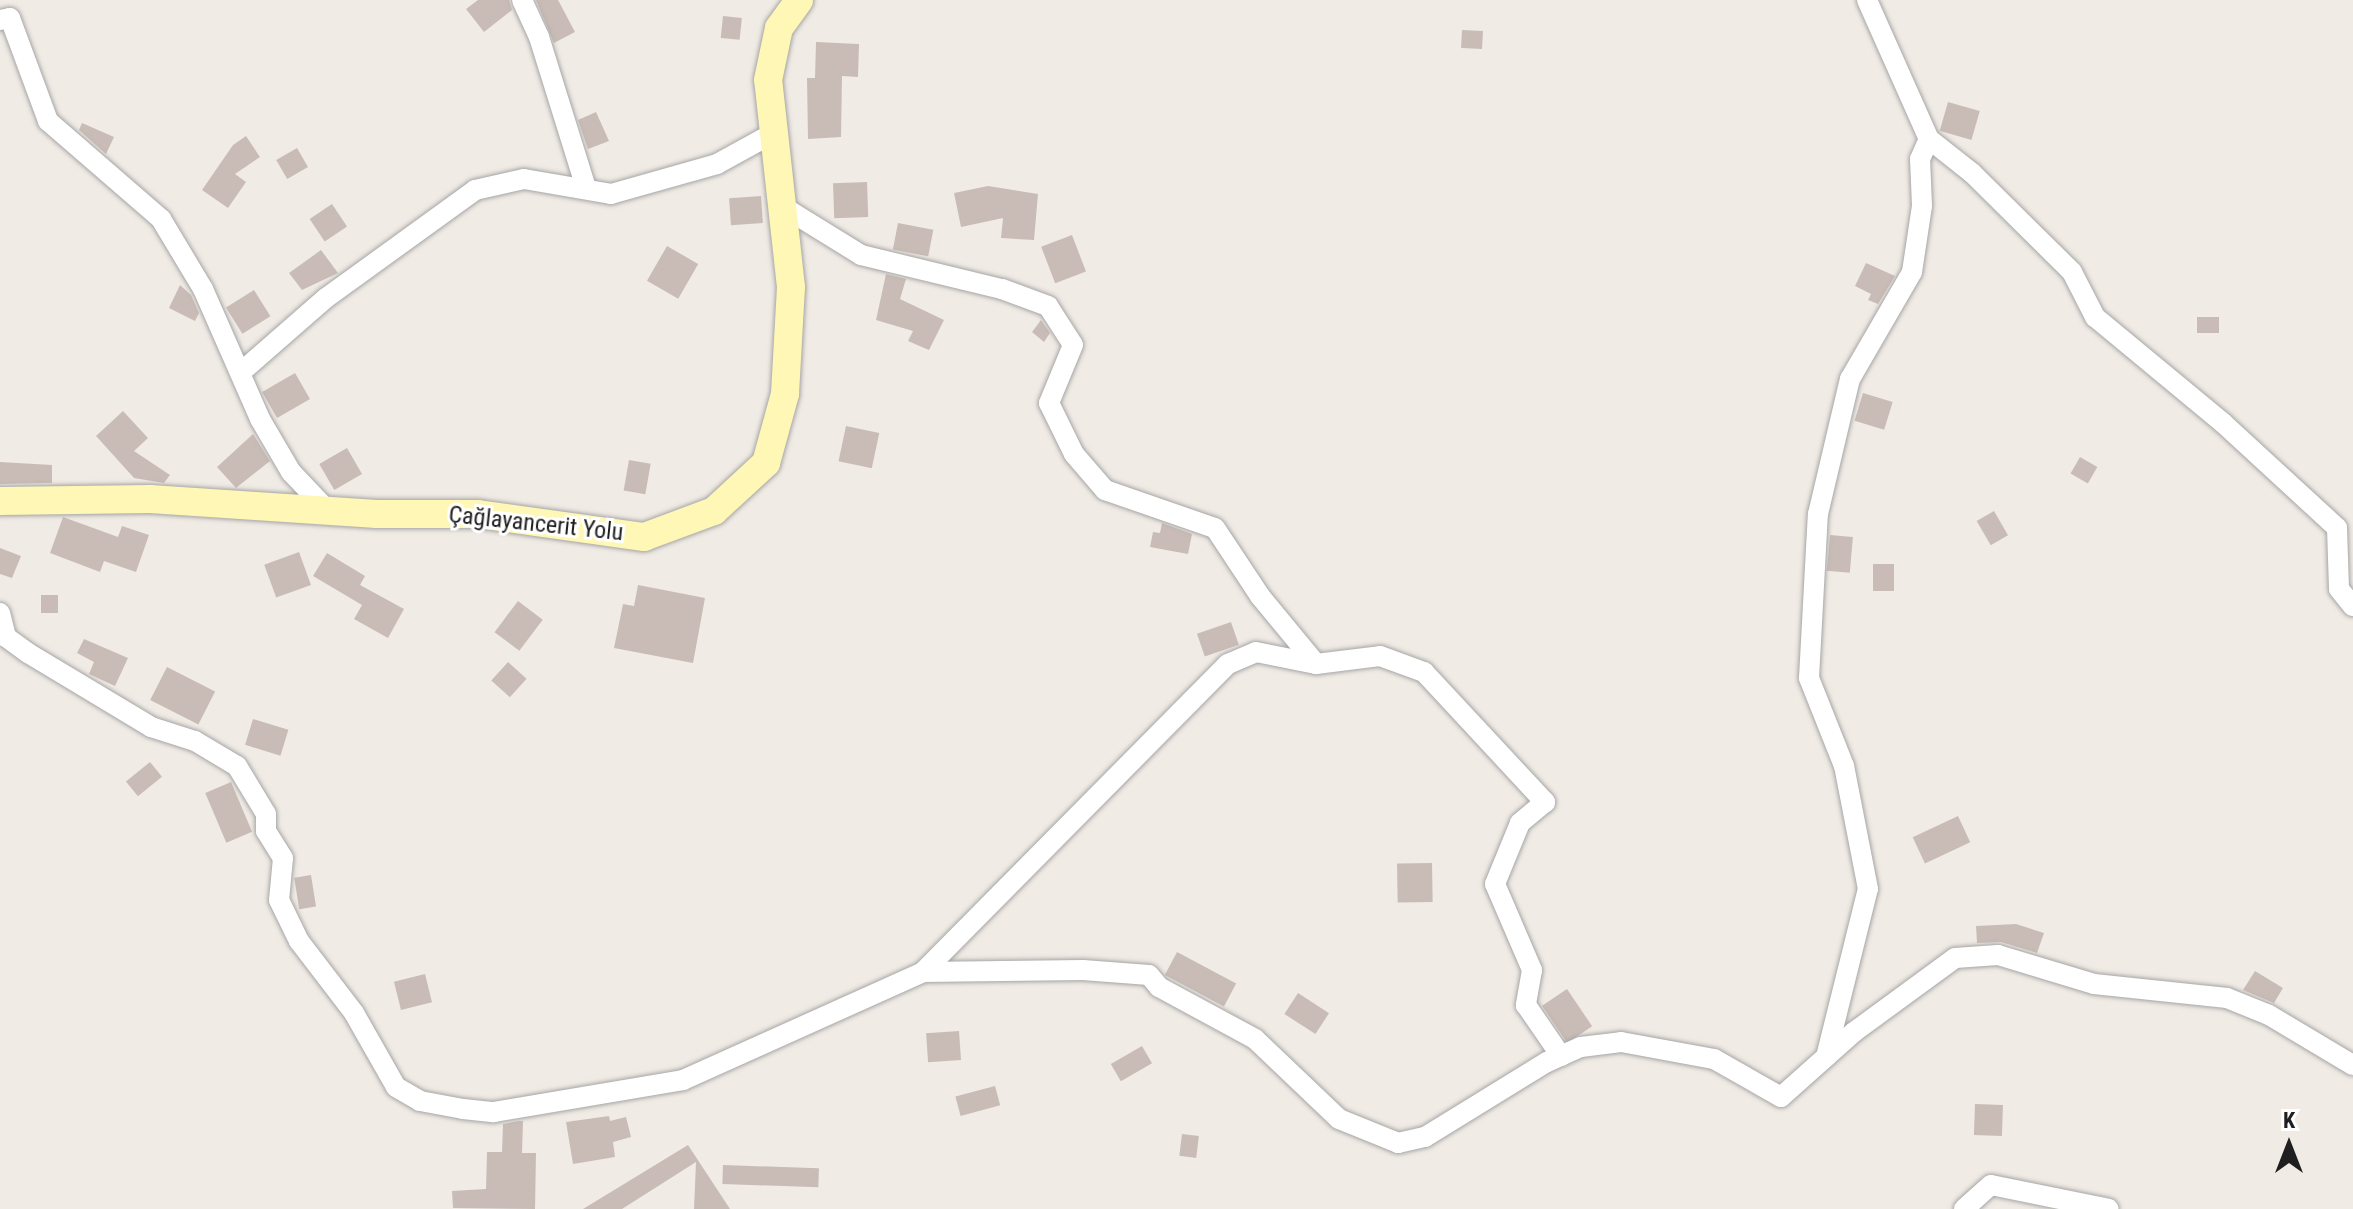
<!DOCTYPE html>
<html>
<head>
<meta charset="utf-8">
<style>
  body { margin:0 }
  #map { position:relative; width:2353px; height:1209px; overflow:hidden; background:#f1ebe5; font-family:"Roboto Condensed",sans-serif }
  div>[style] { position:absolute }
  .building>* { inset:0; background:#c9bcb7; transform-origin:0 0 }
  .roads { filter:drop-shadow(0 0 2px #a6a6a6) drop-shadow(0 0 2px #a6a6a6) }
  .street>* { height:20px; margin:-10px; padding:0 10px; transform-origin:10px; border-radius:10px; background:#fff }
  .secondary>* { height:28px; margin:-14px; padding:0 14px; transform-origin:14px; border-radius:14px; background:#fff7b5 }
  span { translate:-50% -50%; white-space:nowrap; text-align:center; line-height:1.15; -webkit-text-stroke:6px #fff; paint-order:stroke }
  .street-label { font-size:24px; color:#1f1f1f }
  .north { position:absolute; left:2249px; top:1105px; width:80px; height:80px; -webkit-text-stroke:6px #fff; paint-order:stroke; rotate:0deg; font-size:22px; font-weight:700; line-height:32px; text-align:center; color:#1f1f1f }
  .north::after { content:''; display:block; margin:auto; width:28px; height:36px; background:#1f1f1f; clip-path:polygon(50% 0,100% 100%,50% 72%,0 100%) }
</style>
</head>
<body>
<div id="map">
  <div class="building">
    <i style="clip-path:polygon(478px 0,509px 0,512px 10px,484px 32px,466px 9px)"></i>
    <i style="clip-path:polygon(536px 0,558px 0,575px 32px,554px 43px)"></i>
    <i style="left:723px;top:16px;width:19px;height:22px;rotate:6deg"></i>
    <i style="left:1462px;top:30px;width:21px;height:18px;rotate:3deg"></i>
    <i style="clip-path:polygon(816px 42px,859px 44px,858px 77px,842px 76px,841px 137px,808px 139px,807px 78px,815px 78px)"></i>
    <i style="left:1948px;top:102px;width:33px;height:30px;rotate:16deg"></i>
    <i style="clip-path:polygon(596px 112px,609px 141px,588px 149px,578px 120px)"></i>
    <i style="clip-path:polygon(82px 123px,114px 137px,106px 154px,79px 130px)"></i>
    <i style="clip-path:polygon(246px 136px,260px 157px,235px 174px,246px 182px,228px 208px,202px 190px,233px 145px)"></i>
    <i style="left:297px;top:148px;width:22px;height:24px;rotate:60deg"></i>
    <i style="left:867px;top:182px;width:35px;height:34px;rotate:88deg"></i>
    <i style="clip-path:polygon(988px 186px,1038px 194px,1034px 240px,1001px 238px,1003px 218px,961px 227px,954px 193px)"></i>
    <i style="left:761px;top:196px;width:27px;height:32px;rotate:86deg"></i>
    <i style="left:332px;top:204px;width:27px;height:27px;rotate:56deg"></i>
    <i style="left:898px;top:223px;width:36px;height:27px;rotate:11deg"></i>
    <i style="left:1072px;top:235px;width:39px;height:33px;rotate:69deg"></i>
    <i style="left:667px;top:246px;width:36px;height:40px;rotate:30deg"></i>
    <i style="clip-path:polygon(321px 250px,338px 273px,302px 290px,289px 273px)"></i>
    <i style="clip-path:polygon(1866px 263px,1895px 276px,1878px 304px,1868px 300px,1871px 294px,1855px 286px)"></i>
    <i style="clip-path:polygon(886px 274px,906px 279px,900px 299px,944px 320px,929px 350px,908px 341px,913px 331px,876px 320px)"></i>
    <i style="clip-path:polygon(180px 285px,191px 295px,199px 313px,195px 321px,169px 308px)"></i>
    <i style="left:254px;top:290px;width:31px;height:33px;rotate:58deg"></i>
    <i style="left:2197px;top:317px;width:22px;height:16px"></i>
    <i style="clip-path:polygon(1041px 320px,1050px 333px,1044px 342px,1032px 332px)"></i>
    <i style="left:295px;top:373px;width:30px;height:38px;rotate:60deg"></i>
    <i style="left:1863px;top:393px;width:31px;height:29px;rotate:17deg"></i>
    <i style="clip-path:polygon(123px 411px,148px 438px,134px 451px,170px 475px,164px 483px,134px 478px,96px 436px)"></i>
    <i style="left:846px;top:426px;width:34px;height:36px;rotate:12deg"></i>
    <i style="clip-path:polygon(253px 434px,270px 461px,236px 488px,217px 467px)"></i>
    <i style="left:347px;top:448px;width:30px;height:32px;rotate:60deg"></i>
    <i style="left:2080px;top:457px;width:20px;height:19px;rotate:30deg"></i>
    <i style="left:629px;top:460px;width:22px;height:31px;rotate:10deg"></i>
    <i style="clip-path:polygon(0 462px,52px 465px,52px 483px,0 484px)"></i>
    <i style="left:1994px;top:511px;width:28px;height:20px;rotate:60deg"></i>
    <i style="clip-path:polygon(63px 517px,118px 537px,122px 526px,149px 535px,136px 572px,104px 561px,100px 572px,50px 553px)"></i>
    <i style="clip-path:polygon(1162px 523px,1192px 534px,1188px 554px,1150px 547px,1153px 532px,1160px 533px)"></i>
    <i style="left:1830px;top:535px;width:23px;height:36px;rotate:5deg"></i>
    <i style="clip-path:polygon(0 548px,21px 556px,12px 578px,0 574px)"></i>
    <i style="left:299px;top:552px;width:35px;height:37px;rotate:70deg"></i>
    <i style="clip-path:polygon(327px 553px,365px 576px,360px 585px,404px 609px,388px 638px,354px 619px,362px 605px,313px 576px)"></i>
    <i style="left:1873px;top:564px;width:21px;height:27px"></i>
    <i style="clip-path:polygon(638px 585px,705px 598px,693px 663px,614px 648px,623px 604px,634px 606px)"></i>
    <i style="left:41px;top:595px;width:17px;height:18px"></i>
    <i style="left:518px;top:601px;width:31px;height:39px;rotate:37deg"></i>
    <i style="left:1231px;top:622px;width:24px;height:36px;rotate:71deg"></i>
    <i style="clip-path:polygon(84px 639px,128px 658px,115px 686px,89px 674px,94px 662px,77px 653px)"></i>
    <i style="left:508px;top:662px;width:25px;height:25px;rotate:42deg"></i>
    <i style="left:167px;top:667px;width:54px;height:37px;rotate:27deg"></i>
    <i style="left:253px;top:719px;width:37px;height:27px;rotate:17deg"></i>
    <i style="left:150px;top:762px;width:19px;height:31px;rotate:51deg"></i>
    <i style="left:231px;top:782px;width:54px;height:28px;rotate:67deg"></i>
    <i style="left:1958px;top:816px;width:29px;height:50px;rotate:65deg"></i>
    <i style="left:1432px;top:863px;width:39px;height:35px;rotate:89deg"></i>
    <i style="left:311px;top:875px;width:32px;height:17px;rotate:81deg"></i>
    <i style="clip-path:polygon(2016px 924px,2044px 933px,2037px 953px,2001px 942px,1977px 943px,1976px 926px)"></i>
    <i style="left:1177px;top:952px;width:67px;height:26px;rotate:28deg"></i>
    <i style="clip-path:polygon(2255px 971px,2283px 988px,2274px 1003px,2243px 990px)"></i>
    <i style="left:425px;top:974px;width:29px;height:32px;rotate:76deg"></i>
    <i style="left:1567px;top:989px;width:45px;height:30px;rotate:56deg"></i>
    <i style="left:1298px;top:993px;width:37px;height:25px;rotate:33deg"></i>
    <i style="left:959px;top:1031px;width:29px;height:33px;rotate:86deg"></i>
    <i style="left:1142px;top:1046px;width:20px;height:36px;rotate:60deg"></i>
    <i style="left:995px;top:1086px;width:20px;height:41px;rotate:75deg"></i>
    <i style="left:1975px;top:1104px;width:28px;height:31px;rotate:2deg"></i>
    <i style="clip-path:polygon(609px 1116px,610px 1121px,626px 1117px,631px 1137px,613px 1142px,615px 1157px,573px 1164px,566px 1122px)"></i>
    <i style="clip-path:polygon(519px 1121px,523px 1121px,522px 1153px,536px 1153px,535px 1209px,453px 1208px,452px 1191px,486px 1189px,487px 1152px,502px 1152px,503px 1124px)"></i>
    <i style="left:1182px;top:1134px;width:17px;height:22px;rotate:7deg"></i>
    <i style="clip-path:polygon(688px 1145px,730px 1209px,694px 1209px,696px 1162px,622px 1209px,583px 1209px)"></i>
    <i style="left:723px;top:1165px;width:96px;height:19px;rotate:2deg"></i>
  </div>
  <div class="roads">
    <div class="street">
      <i style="left:522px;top:0;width:41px;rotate:65.3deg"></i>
      <i style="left:539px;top:37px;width:158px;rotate:72.7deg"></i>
      <i style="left:1867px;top:0;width:152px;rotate:66deg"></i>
      <i style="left:1929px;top:139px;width:55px;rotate:38.3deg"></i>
      <i style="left:1972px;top:173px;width:141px;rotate:44.7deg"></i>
      <i style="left:2072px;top:272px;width:51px;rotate:62.9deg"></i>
      <i style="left:2095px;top:317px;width:166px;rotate:39.6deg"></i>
      <i style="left:2223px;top:423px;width:155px;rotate:42.6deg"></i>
      <i style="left:2337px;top:528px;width:61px;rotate:88.1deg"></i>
      <i style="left:2339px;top:589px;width:22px;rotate:51deg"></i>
      <i style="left:0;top:20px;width:10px;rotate:-11deg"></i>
      <i style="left:10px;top:18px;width:110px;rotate:69.7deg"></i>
      <i style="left:48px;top:121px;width:150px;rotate:40.9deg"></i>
      <i style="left:161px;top:219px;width:82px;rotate:59deg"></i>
      <i style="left:203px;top:289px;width:142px;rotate:66.3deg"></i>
      <i style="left:260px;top:419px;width:61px;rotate:59.7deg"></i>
      <i style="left:291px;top:472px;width:52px;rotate:46.5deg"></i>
      <i style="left:785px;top:208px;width:89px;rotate:31.7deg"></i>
      <i style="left:861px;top:255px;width:145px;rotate:13.6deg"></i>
      <i style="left:1002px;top:289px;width:49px;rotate:20.3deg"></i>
      <i style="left:1048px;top:306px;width:46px;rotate:57.3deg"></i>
      <i style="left:1073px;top:345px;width:63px;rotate:112.5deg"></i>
      <i style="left:1049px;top:403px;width:57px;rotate:63.9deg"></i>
      <i style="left:1074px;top:454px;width:48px;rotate:49.3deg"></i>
      <i style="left:1105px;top:490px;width:116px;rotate:19.1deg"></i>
      <i style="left:1215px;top:528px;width:82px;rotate:56.5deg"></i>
      <i style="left:1260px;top:596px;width:88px;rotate:50.5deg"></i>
      <i style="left:240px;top:373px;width:114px;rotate:-41.1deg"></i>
      <i style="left:326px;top:298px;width:184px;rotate:-35.9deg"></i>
      <i style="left:475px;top:190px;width:50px;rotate:-12.7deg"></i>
      <i style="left:524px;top:179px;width:88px;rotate:9.8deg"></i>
      <i style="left:611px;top:194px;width:110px;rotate:-15.8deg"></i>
      <i style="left:717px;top:164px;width:68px;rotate:-28.8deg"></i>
      <i style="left:0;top:613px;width:25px;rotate:76deg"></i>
      <i style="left:6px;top:637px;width:27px;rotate:36deg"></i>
      <i style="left:28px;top:653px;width:144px;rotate:31deg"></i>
      <i style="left:151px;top:727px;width:46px;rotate:17.7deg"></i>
      <i style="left:195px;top:741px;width:49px;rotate:30.8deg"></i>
      <i style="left:237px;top:766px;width:56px;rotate:58.9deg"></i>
      <i style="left:266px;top:814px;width:17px;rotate:90deg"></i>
      <i style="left:266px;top:831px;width:32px;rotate:58deg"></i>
      <i style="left:283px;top:858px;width:42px;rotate:95.4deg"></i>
      <i style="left:279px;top:900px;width:46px;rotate:64deg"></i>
      <i style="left:299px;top:941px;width:91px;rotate:52.6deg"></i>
      <i style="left:354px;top:1013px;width:85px;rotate:60.4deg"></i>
      <i style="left:396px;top:1087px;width:28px;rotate:30deg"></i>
      <i style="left:420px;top:1101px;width:44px;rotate:10.5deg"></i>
      <i style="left:463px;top:1109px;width:31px;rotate:6deg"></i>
      <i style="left:494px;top:1112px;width:192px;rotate:-9.6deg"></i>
      <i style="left:683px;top:1080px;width:263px;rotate:-24.2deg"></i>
      <i style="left:923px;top:972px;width:160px;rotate:-0.7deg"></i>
      <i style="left:1083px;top:970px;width:66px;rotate:4.3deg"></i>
      <i style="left:1149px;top:975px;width:16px;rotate:50deg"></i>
      <i style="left:1159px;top:987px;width:109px;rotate:28.4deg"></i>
      <i style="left:1255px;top:1039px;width:116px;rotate:43.6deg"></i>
      <i style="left:1339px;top:1119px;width:64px;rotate:22.1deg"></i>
      <i style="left:1398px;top:1143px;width:28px;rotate:-13deg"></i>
      <i style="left:1425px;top:1137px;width:143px;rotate:-31.6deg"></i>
      <i style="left:1547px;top:1062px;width:37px;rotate:-24deg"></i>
      <i style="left:1581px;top:1047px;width:40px;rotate:-7.1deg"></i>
      <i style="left:1621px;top:1042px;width:95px;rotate:10.4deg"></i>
      <i style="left:1714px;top:1059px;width:77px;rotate:29.6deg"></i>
      <i style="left:1781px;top:1097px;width:98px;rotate:-41.7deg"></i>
      <i style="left:1854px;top:1032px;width:125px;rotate:-36.2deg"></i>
      <i style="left:1955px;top:958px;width:43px;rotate:-4deg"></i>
      <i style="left:1998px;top:955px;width:100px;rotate:16.8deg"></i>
      <i style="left:2094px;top:984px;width:134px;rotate:6deg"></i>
      <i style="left:2227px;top:998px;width:45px;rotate:22deg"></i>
      <i style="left:2269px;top:1015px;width:98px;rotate:30.8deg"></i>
      <i style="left:923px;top:972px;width:433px;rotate:-45.3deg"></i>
      <i style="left:1228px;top:664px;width:30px;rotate:-23deg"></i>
      <i style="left:1256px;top:652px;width:61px;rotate:11.3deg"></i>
      <i style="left:1316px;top:664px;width:64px;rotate:-7.1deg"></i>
      <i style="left:1380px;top:656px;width:47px;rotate:20deg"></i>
      <i style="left:1424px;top:672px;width:178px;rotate:47.1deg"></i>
      <i style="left:1545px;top:802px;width:33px;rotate:140deg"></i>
      <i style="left:1520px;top:823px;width:66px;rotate:112.3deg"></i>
      <i style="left:1495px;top:884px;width:94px;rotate:66.7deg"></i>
      <i style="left:1532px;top:970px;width:36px;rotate:100deg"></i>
      <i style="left:1526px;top:1005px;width:62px;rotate:55.5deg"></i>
      <i style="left:1826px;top:1057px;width:173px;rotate:-76deg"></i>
      <i style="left:1868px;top:889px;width:125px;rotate:-101deg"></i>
      <i style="left:1844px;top:766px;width:95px;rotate:-111.7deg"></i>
      <i style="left:1809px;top:678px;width:164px;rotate:-86.9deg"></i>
      <i style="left:1818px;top:514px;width:139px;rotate:-76.7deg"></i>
      <i style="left:1850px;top:379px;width:124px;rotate:-59.9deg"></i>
      <i style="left:1912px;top:272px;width:67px;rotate:-81.4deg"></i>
      <i style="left:1922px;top:206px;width:47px;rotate:-92.4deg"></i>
      <i style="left:1920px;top:159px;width:22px;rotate:-66deg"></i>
      <i style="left:1964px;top:1209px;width:36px;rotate:-42deg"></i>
      <i style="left:1991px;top:1185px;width:120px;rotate:11.5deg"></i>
    </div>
    <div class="secondary">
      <i style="left:0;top:501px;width:150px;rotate:-0.8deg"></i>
      <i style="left:150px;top:499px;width:227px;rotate:3.8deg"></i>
      <i style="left:377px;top:514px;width:101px"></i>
      <i style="left:478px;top:514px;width:168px;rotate:7.9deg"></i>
      <i style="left:644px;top:537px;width:75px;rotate:-20.4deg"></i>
      <i style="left:714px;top:511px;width:71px;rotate:-42.7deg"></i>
      <i style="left:766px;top:463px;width:72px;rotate:-74.6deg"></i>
      <i style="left:785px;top:394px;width:107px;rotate:-86.8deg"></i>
      <i style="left:791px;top:287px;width:208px;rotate:-96.3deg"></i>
      <i style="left:768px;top:80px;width:53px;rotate:-78.1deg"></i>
      <i style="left:779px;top:28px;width:34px;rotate:-54deg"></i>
    </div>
  </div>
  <div class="street-label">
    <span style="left:536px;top:524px;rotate:6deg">Çağlayancerit Yolu</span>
  </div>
  <div class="north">K</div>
</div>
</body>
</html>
